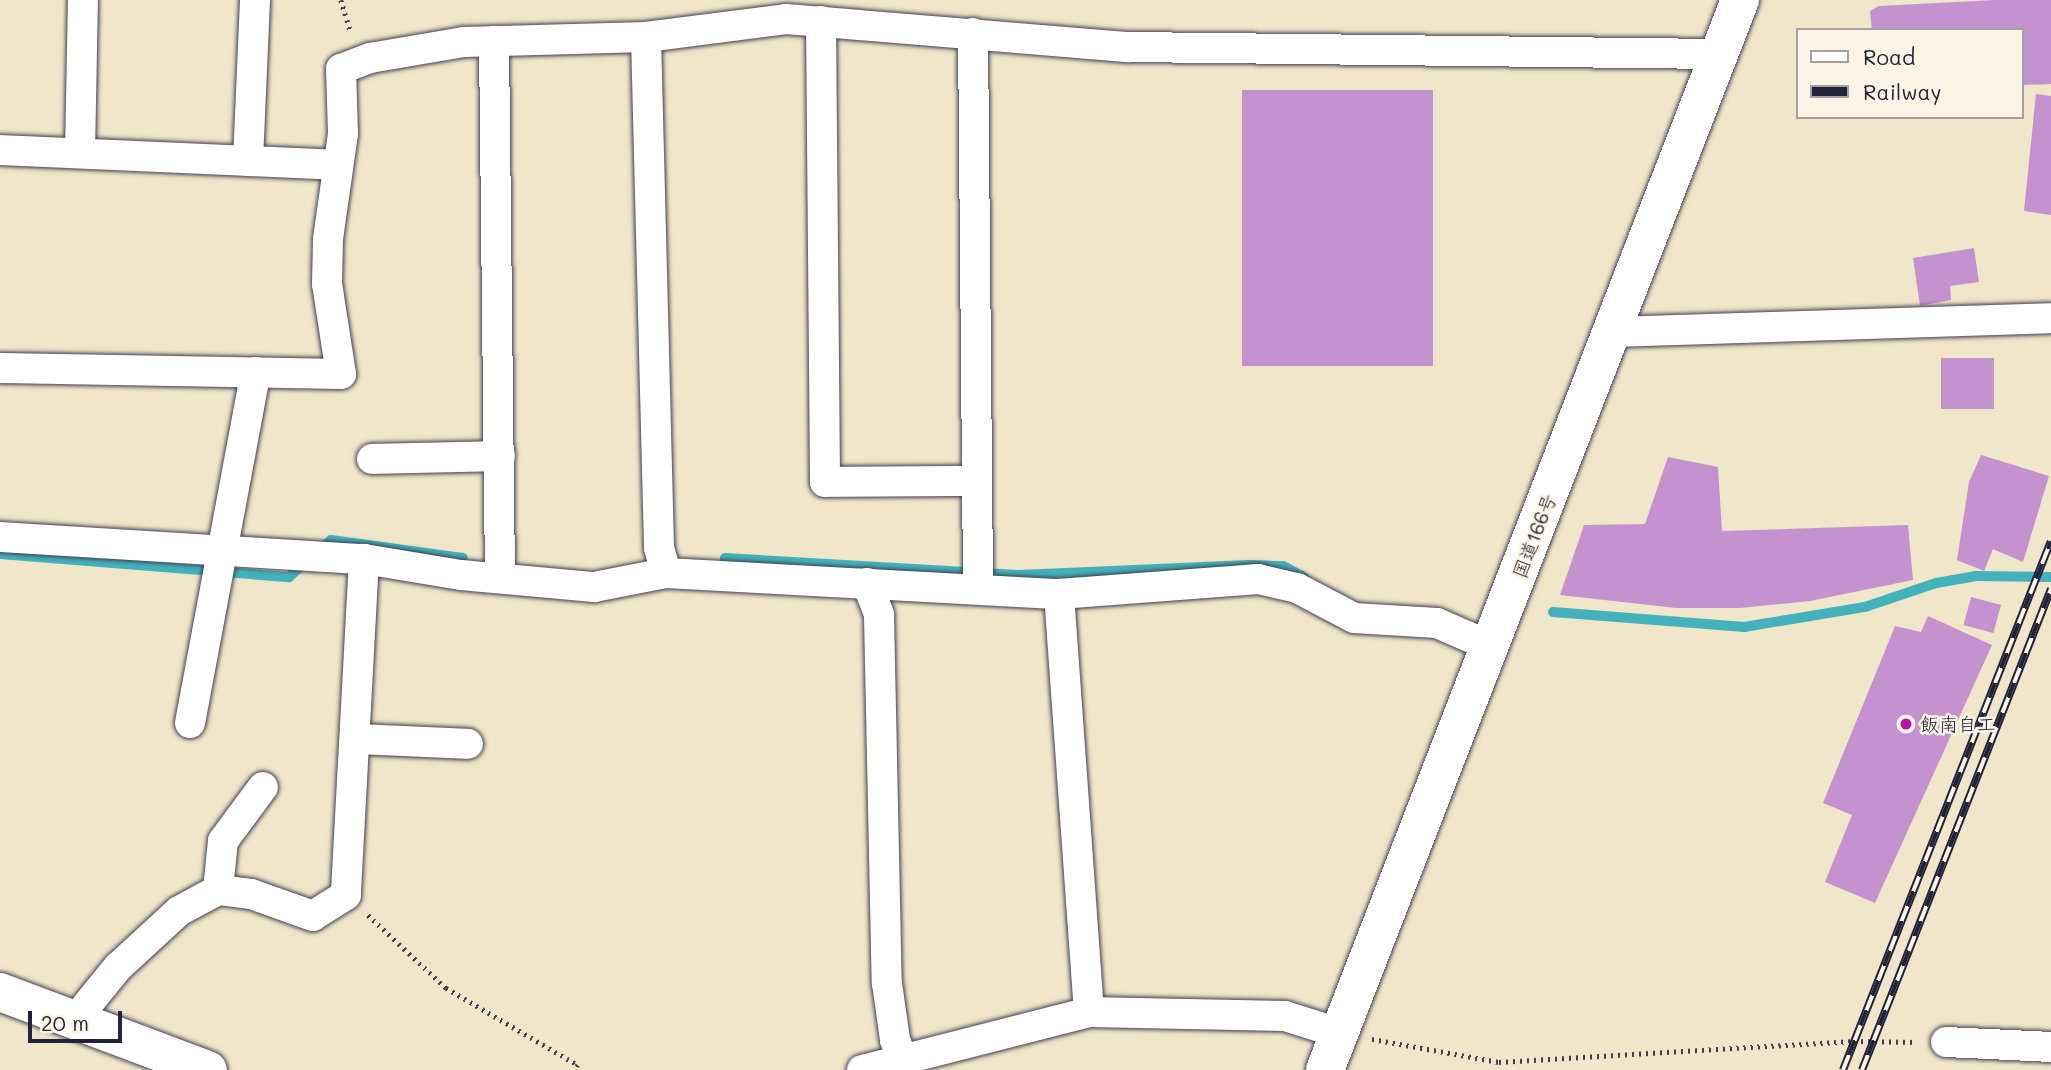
<!DOCTYPE html>
<html>
<head>
<meta charset="utf-8">
<style>
  body { margin:0 }
  #map { position:relative; width:2051px; height:1070px; overflow:hidden; background:#f0e6c9; font-family:Mali,"Klee One",sans-serif }
  div>[style] { position:absolute }
  .stream>* { height:10px; margin:-5px; padding:0 5px; transform-origin:5px; border-radius:5px; background:#43b2bc }
  .building>* { inset:0; background:#c492ce; transform-origin:0 0 }
  .path>* { height:4.5px; margin-top:-2.25px; transform-origin:0; background:repeating-linear-gradient(90deg,#413f50 0 2px,transparent 0 7px) }
  .roads { filter:drop-shadow(0 0 2px #413f50) drop-shadow(0 0 2px #413f50) }
  .street>* { height:30px; margin:-15px; padding:0 15px; transform-origin:15px; border-radius:15px; background:#fff }
  .secondary>* { height:38px; margin:-19px; padding:0 19px; transform-origin:19px; border-radius:19px; background:#fff }
  .highway>* { height:38px; margin:-19px; padding:0 19px; transform-origin:19px; border-radius:19px; background:#fff }
  .rail>* { height:8px; margin-top:-4px; transform-origin:0; background:repeating-linear-gradient(90deg,#fcf5e5 0 16px,#22223b 0 32px); box-sizing:border-box; border-block:2px solid #22223b }
  .dots>* { width:19px; height:19px; translate:-50% -50%; box-sizing:border-box; border:4px solid #fcf5e5; border-radius:50% }
  span { translate:-50% -50%; white-space:nowrap; text-align:center; line-height:1.15; -webkit-text-stroke:5px #fcf5e5; paint-order:stroke }
  .street-label { font-size:19px; color:#22223b }
  .poi-label { font-size:19px; color:#22223b }
  .left { translate:0 -50%; text-align:left }
  .legend { position:absolute; left:1796px; top:28px; width:228px; height:91px; box-sizing:border-box; background:#fcf5e5; border:2px solid #a5a1a1; margin:0; padding:9px 12px; list-style:none; font-size:21px; color:#22223b }
  .legend li { display:flex; align-items:center; gap:14px; height:35px }
  .legend b { width:35px; border:2px solid #a5a1a1 }
  .scale { position:absolute; left:28px; top:1011px; width:94px; height:32px; box-sizing:border-box; border:4px solid #22223b; border-top:0; padding-left:9px; font-size:21px; line-height:24px; white-space:nowrap; color:#22223b; -webkit-text-stroke:5px #fcf5e5; paint-order:stroke }
</style>
</head>
<body>
<div id="map">
  <div class="stream">
    <i style="left:321px;top:549px;width:13px;rotate:-42deg"></i>
    <i style="left:331px;top:540px;width:133px;rotate:7.8deg"></i>
    <i style="left:0;top:554px;width:290px;rotate:4.6deg"></i>
    <i style="left:289px;top:577px;width:24px;rotate:-42deg"></i>
    <i style="left:725px;top:558px;width:294px;rotate:3.3deg"></i>
    <i style="left:1019px;top:575px;width:231px;rotate:-2.5deg"></i>
    <i style="left:1250px;top:565px;width:33px;rotate:2deg"></i>
    <i style="left:1283px;top:566px;width:24px;rotate:28deg"></i>
    <i style="left:1553px;top:612px;width:192px;rotate:4.5deg"></i>
    <i style="left:1744px;top:627px;width:123px;rotate:-9.4deg"></i>
    <i style="left:1865px;top:607px;width:75px;rotate:-18.7deg"></i>
    <i style="left:1936px;top:583px;width:41px;rotate:-9.9deg"></i>
    <i style="left:1976px;top:576px;width:75px;rotate:0.8deg"></i>
  </div>
  <div class="building">
    <i style="clip-path:polygon(1995px 0,2051px 0,2051px 84px,2021px 85px,2021px 30px,1872px 30px,1870px 11px,1879px 6px)"></i>
    <i style="left:1433px;top:90px;width:276px;height:191px;rotate:90deg"></i>
    <i style="clip-path:polygon(2036px 94px,2051px 96px,2051px 215px,2024px 211px)"></i>
    <i style="clip-path:polygon(1974px 248px,1979px 282px,1950px 286px,1951px 300px,1920px 306px,1913px 258px)"></i>
    <i style="left:1941px;top:358px;width:53px;height:51px"></i>
    <i style="clip-path:polygon(1981px 455px,2049px 476px,2023px 562px,1993px 549px,1984px 571px,1957px 560px,1969px 482px)"></i>
    <i style="clip-path:polygon(1668px 457px,1718px 467px,1722px 531px,1908px 525px,1913px 580px,1810px 601px,1740px 608px,1676px 608px,1560px 595px,1584px 525px,1645px 524px)"></i>
    <i style="left:1971px;top:597px;width:31px;height:29px;rotate:15deg"></i>
    <i style="clip-path:polygon(1928px 616px,1992px 645px,1875px 903px,1825px 882px,1852px 815px,1823px 803px,1895px 626px,1921px 632px)"></i>
  </div>
  <div class="path">
    <i style="left:341px;top:0;width:34px;rotate:73deg"></i>
    <i style="left:368px;top:915px;width:107px;rotate:43.1deg"></i>
    <i style="left:446px;top:988px;width:153px;rotate:30.3deg"></i>
    <i style="left:578px;top:1065px;width:6px;rotate:129deg"></i>
    <i style="left:1372px;top:1039px;width:129px;rotate:10.3deg"></i>
    <i style="left:1499px;top:1062px;width:356px;rotate:-3.4deg"></i>
    <i style="left:1854px;top:1041px;width:63px;rotate:0.9deg"></i>
  </div>
  <div class="roads">
    <div class="street">
      <i style="left:821px;top:21px;width:461px;rotate:89.5deg"></i>
      <i style="left:825px;top:482px;width:150px;rotate:-0.4deg"></i>
      <i style="left:973px;top:33px;width:555px;rotate:89.48deg"></i>
      <i style="left:646px;top:37px;width:511px;rotate:88.54deg"></i>
      <i style="left:659px;top:548px;width:26px;rotate:74deg"></i>
      <i style="left:494px;top:41px;width:534px;rotate:89.36deg"></i>
      <i style="left:0;top:150px;width:338px;rotate:2.5deg"></i>
      <i style="left:80px;top:153px;width:153px;rotate:-88.9deg"></i>
      <i style="left:248px;top:161px;width:161px;rotate:-87.5deg"></i>
      <i style="left:1612px;top:332px;width:439px;rotate:-1.8deg"></i>
      <i style="left:0;top:368px;width:341px;rotate:1deg"></i>
      <i style="left:341px;top:374px;width:91px;rotate:-98.8deg"></i>
      <i style="left:327px;top:284px;width:45px;rotate:-88.7deg"></i>
      <i style="left:328px;top:239px;width:107px;rotate:-81.9deg"></i>
      <i style="left:343px;top:133px;width:64px;rotate:-91.8deg"></i>
      <i style="left:341px;top:69px;width:31px;rotate:-21deg"></i>
      <i style="left:370px;top:58px;width:95px;rotate:-9.7deg"></i>
      <i style="left:464px;top:42px;width:182px;rotate:-1.6deg"></i>
      <i style="left:646px;top:37px;width:141px;rotate:-7.3deg"></i>
      <i style="left:786px;top:19px;width:344px;rotate:4.7deg"></i>
      <i style="left:1129px;top:47px;width:590px;rotate:0.68deg"></i>
      <i style="left:372px;top:459px;width:128px;rotate:-1.3deg"></i>
      <i style="left:0;top:537px;width:365px;rotate:3.5deg"></i>
      <i style="left:364px;top:559px;width:336px;rotate:93.1deg"></i>
      <i style="left:346px;top:895px;width:39px;rotate:148deg"></i>
      <i style="left:313px;top:916px;width:66px;rotate:-160.5deg"></i>
      <i style="left:251px;top:894px;width:33px;rotate:-173deg"></i>
      <i style="left:218px;top:890px;width:44px;rotate:151.7deg"></i>
      <i style="left:179px;top:911px;width:83px;rotate:137.4deg"></i>
      <i style="left:118px;top:967px;width:68px;rotate:129.1deg"></i>
      <i style="left:364px;top:559px;width:98px;rotate:9.4deg"></i>
      <i style="left:461px;top:575px;width:134px;rotate:5.2deg"></i>
      <i style="left:594px;top:587px;width:73px;rotate:-11deg"></i>
      <i style="left:666px;top:573px;width:394px;rotate:3.1deg"></i>
      <i style="left:1059px;top:594px;width:200px;rotate:-4.3deg"></i>
      <i style="left:1258px;top:579px;width:40px;rotate:13deg"></i>
      <i style="left:1297px;top:588px;width:64px;rotate:27.8deg"></i>
      <i style="left:1354px;top:618px;width:83px;rotate:3.4deg"></i>
      <i style="left:1437px;top:623px;width:60px;rotate:23.6deg"></i>
      <i style="left:867px;top:583px;width:34px;rotate:69deg"></i>
      <i style="left:879px;top:615px;width:368px;rotate:88.8deg"></i>
      <i style="left:887px;top:983px;width:58px;rotate:82deg"></i>
      <i style="left:895px;top:1040px;width:24px;rotate:68deg"></i>
      <i style="left:1059px;top:594px;width:419px;rotate:85.9deg"></i>
      <i style="left:190px;top:723px;width:357px;rotate:-79.4deg"></i>
      <i style="left:355px;top:739px;width:113px;rotate:2.5deg"></i>
      <i style="left:218px;top:890px;width:49px;rotate:-84.2deg"></i>
      <i style="left:223px;top:841px;width:67px;rotate:-53.5deg"></i>
      <i style="left:1946px;top:1042px;width:105px;rotate:2.7deg"></i>
      <i style="left:862px;top:1070px;width:234px;rotate:-14.3deg"></i>
      <i style="left:1089px;top:1012px;width:196px;rotate:1.2deg"></i>
      <i style="left:1285px;top:1016px;width:57px;rotate:17.5deg"></i>
    </div>
    <div class="secondary">
      <i style="left:0;top:992px;width:222px;rotate:20.6deg"></i>
    </div>
    <div class="highway">
      <i style="left:1325px;top:1070px;width:1148px;rotate:-68.8deg"></i>
    </div>
  </div>
  <div class="rail">
    <i style="left:1843px;top:1070px;width:568px;rotate:-68.54deg"></i>
    <i style="left:1862px;top:1070px;width:517px;rotate:-68.55deg"></i>
  </div>
  <div class="dots">
    <i style="left:1906px;top:724px;background:#b5179e"></i>
  </div>
  <div class="street-label">
    <span style="left:1534px;top:536px;rotate:-69deg">国道166号</span>
  </div>
  <div class="poi-label">
    <span class="left" style="left:1920px;top:724px">飯南自工</span>
  </div>
  <ul class="legend">
  <li><b style="height:9px;background:#fff"></b>Road</li>
  <li><b style="height:9px;background:#22223b"></b>Railway</li>
  </ul>
  <div class="scale">20 m</div>
</div>
</body>
</html>
